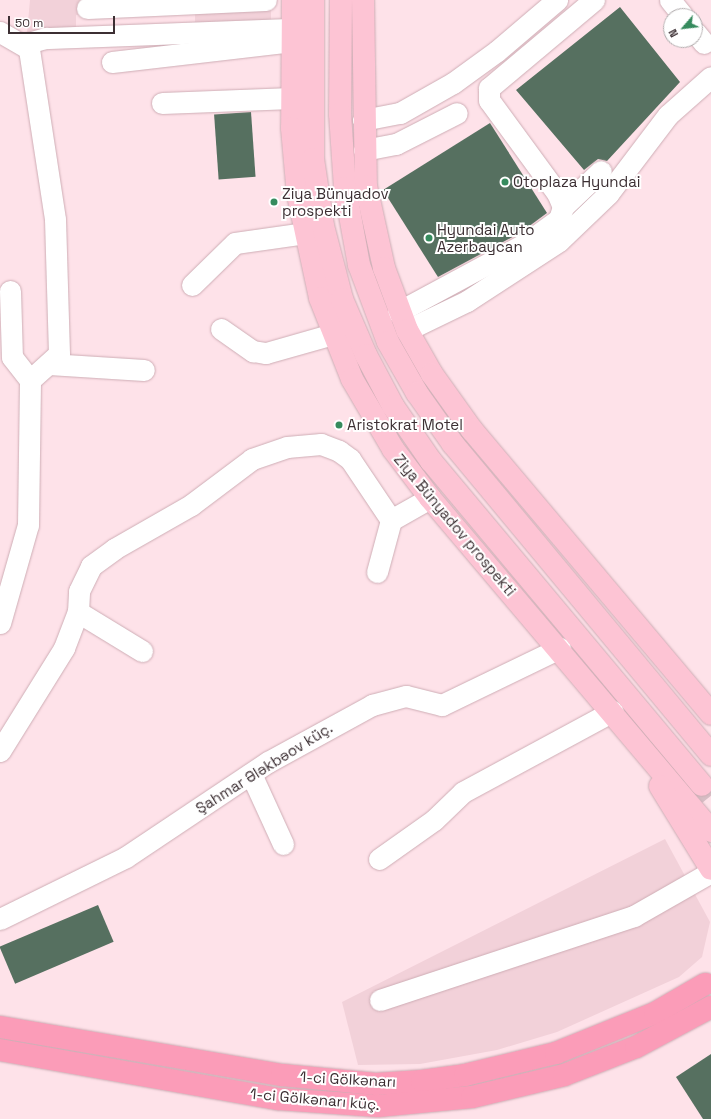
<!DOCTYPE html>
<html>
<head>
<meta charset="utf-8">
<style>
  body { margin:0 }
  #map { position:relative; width:711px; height:1119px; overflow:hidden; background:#fee2e9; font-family:"Space Grotesk",sans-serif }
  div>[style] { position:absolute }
  .built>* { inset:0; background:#f2d1d9 }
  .building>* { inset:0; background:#567060; transform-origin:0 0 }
  .major-tunnel>* { height:22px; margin-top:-11px; transform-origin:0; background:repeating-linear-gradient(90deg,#d7bec5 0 22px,transparent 0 33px) }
  .roads { filter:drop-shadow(0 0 1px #ceadb5) drop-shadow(0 0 1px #ceadb5) }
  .minor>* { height:21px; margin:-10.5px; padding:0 10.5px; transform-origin:10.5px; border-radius:10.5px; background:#fff }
  .major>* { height:22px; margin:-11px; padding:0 11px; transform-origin:11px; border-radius:11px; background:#fdc4d4 }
  .highway>* { height:22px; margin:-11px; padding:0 11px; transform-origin:11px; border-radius:11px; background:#fb9cb8 }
  .dots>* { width:11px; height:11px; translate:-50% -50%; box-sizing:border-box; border:2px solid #fff; border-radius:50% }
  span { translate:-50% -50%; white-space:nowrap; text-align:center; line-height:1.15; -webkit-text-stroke:4px #fff; paint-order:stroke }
  .poi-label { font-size:15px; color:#3c2f33 }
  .left { translate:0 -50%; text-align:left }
  .street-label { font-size:15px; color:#3c2f33 }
  .north { position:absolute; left:663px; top:8px; width:40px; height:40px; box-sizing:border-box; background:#fff; border:1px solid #b1acad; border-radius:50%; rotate:242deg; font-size:11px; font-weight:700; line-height:16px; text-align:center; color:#3c2f33 }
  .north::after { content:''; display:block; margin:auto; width:14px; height:18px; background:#368b5e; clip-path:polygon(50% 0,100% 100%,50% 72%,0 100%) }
  .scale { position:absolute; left:8px; top:16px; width:107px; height:18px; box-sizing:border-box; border:2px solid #3c2f33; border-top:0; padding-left:5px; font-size:12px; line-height:14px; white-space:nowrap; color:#3c2f33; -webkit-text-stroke:3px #fff; paint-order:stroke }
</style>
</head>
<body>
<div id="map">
  <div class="built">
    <i style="clip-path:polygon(30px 0,271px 0,271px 23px,195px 25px,195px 9px,76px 15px,76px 33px,27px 33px)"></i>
    <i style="clip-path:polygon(665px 839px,710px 922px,702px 957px,679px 977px,557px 1032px,497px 1050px,420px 1064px,358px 1065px,342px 1002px)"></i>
  </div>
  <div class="building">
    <i style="clip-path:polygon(620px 7px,680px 82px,607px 161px,598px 159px,584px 170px,516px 90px)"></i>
    <i style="left:251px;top:112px;width:65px;height:37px;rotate:86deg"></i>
    <i style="clip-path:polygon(490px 123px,547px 213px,520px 233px,438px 277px,383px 190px)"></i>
    <i style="left:98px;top:905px;width:40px;height:107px;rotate:67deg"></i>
    <i style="clip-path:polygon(711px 1054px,711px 1119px,703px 1119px,676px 1077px)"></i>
  </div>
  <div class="major-tunnel">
    <i style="left:702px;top:785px;width:14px;rotate:51deg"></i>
  </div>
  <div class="roads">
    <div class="minor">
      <i style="left:670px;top:0;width:21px;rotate:51deg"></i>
      <i style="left:87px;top:8px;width:179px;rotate:-2.6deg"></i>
      <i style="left:0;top:32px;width:32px;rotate:30deg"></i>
      <i style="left:695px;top:32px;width:14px;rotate:51deg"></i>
      <i style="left:112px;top:62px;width:173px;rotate:-6.6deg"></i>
      <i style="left:162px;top:103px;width:130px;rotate:-2.2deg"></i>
      <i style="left:363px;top:120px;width:38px;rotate:-11deg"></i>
      <i style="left:400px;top:113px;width:61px;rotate:-29.5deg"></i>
      <i style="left:453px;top:83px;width:54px;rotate:-36deg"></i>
      <i style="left:497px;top:51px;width:79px;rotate:-40.4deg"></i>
      <i style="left:364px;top:150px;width:33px;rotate:-11deg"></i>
      <i style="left:396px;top:144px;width:68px;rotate:-26.9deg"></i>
      <i style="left:563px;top:207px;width:52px;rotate:-43.5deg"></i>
      <i style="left:192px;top:285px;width:60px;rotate:-44.3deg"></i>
      <i style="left:235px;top:243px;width:71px;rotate:-8.1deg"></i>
      <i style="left:10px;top:291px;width:66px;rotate:88.3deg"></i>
      <i style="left:12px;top:357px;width:29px;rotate:52deg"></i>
      <i style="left:398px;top:312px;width:145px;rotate:-28.3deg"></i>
      <i style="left:526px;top:243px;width:41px;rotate:-36deg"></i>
      <i style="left:559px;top:219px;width:13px;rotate:-72deg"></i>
      <i style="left:563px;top:207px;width:15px;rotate:-113deg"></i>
      <i style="left:557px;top:193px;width:115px;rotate:-126.2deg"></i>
      <i style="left:489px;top:100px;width:12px;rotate:-90deg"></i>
      <i style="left:489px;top:88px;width:137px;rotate:-40deg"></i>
      <i style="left:221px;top:329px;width:39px;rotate:35deg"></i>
      <i style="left:253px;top:351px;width:13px;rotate:9deg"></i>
      <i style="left:266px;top:353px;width:70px;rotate:-15.8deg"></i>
      <i style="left:407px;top:330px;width:67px;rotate:-25.8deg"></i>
      <i style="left:467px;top:301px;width:110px;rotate:-33.1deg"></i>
      <i style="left:559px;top:241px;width:68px;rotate:-43.8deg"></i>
      <i style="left:608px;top:194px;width:99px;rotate:-52.8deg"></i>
      <i style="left:668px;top:115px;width:57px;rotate:-41.5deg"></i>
      <i style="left:49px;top:364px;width:95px;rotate:3.6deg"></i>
      <i style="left:377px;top:572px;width:54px;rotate:-74.9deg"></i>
      <i style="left:78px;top:612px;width:75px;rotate:31.4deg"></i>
      <i style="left:0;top:623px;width:102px;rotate:-74.1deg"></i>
      <i style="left:28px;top:525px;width:145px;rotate:-89.2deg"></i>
      <i style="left:30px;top:380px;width:39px;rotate:-42deg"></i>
      <i style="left:59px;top:354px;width:135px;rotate:-91.7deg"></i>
      <i style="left:55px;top:219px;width:178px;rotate:-98.7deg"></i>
      <i style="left:28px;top:43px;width:19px;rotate:-16deg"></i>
      <i style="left:46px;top:38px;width:246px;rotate:-2.1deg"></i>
      <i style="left:0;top:751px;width:121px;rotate:-58.1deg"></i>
      <i style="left:64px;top:648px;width:39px;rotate:-69deg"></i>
      <i style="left:78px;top:612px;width:21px;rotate:-87deg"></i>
      <i style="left:79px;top:591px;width:28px;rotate:-64deg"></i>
      <i style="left:91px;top:566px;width:29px;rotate:-36deg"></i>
      <i style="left:114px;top:549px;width:89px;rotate:-29.7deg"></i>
      <i style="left:191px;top:505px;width:76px;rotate:-37deg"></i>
      <i style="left:252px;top:459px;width:37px;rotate:-19deg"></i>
      <i style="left:287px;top:447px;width:34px;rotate:-5deg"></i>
      <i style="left:321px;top:444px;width:19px;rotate:21deg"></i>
      <i style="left:339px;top:451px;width:14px;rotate:36deg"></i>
      <i style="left:350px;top:459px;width:73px;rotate:56.1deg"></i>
      <i style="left:391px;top:520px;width:45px;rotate:-29.4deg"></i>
      <i style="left:251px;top:774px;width:77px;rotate:65.4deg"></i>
      <i style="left:379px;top:859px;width:67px;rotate:-35.3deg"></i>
      <i style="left:434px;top:820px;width:40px;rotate:-44deg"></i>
      <i style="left:463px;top:792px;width:170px;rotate:-28.4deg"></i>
      <i style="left:0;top:919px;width:140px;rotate:-26.2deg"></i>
      <i style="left:126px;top:857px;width:171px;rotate:-33.8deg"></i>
      <i style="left:268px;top:762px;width:119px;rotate:-28.7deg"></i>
      <i style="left:372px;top:705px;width:35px;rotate:-15deg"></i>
      <i style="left:406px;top:696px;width:37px;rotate:14deg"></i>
      <i style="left:442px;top:705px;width:131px;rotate:-25.8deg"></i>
      <i style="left:380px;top:1000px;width:268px;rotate:-18.3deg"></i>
      <i style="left:634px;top:916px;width:89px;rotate:-29.7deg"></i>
    </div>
    <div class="major">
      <i style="left:293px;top:0;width:128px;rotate:90.4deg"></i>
      <i style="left:292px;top:128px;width:67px;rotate:84.9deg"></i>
      <i style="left:298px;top:195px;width:105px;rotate:77.9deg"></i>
      <i style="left:320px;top:298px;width:87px;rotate:68.4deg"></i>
      <i style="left:352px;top:379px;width:81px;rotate:59.6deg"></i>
      <i style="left:393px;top:449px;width:61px;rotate:52.9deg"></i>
      <i style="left:430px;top:498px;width:436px;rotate:49.8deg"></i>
      <i style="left:313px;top:0;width:159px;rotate:90deg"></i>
      <i style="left:313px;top:159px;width:68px;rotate:81.5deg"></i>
      <i style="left:323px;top:226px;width:75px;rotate:75.4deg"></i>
      <i style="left:342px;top:299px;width:61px;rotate:66.8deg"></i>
      <i style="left:366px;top:355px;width:58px;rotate:62.1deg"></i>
      <i style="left:393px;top:406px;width:67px;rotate:55.4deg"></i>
      <i style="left:431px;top:461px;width:422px;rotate:50.1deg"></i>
      <i style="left:341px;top:0;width:114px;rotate:90.5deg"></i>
      <i style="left:340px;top:114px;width:74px;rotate:86.1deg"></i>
      <i style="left:345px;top:188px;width:78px;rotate:79.7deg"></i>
      <i style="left:359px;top:265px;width:82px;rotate:69.4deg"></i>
      <i style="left:388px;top:342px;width:59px;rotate:60.4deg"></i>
      <i style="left:417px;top:393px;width:62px;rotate:54.8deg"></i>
      <i style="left:453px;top:444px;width:404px;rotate:50.3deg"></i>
      <i style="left:363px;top:0;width:186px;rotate:89.1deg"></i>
      <i style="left:366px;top:186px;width:84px;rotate:77.6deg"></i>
      <i style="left:384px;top:268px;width:66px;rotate:69.6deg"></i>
      <i style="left:407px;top:330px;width:51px;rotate:60.4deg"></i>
      <i style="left:432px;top:374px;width:69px;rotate:54.5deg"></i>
      <i style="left:472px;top:430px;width:371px;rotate:49.9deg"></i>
      <i style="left:660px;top:786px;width:97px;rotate:58.4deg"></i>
    </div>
    <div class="highway">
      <i style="left:0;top:1027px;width:286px;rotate:9.7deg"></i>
      <i style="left:282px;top:1075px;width:94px;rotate:5.5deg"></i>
      <i style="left:376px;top:1084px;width:46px;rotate:-3.7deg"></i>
      <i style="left:422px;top:1081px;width:43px;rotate:-7.9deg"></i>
      <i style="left:465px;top:1075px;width:94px;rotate:-13.6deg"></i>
      <i style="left:556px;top:1053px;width:107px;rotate:-22deg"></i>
      <i style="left:655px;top:1013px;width:58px;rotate:-30.1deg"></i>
      <i style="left:0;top:1050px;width:283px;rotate:10deg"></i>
      <i style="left:279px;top:1099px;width:99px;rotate:4deg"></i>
      <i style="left:378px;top:1106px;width:94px;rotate:-5.5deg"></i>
      <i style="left:472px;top:1097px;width:95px;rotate:-13.4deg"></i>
      <i style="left:564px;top:1075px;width:77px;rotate:-21.3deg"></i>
      <i style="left:636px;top:1047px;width:85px;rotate:-28.1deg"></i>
    </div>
  </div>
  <div class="dots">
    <i style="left:505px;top:182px;background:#368b5e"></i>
    <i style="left:274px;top:202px;background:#368b5e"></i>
    <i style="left:429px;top:238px;background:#368b5e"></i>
    <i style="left:339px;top:425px;background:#368b5e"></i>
  </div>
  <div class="poi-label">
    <span class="left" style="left:513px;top:182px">Otoplaza Hyundai</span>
    <span class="left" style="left:282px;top:202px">Ziya Bünyadov<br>prospekti</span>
    <span class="left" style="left:437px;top:238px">Hyundai Auto<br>Azerbaycan</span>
    <span class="left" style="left:347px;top:425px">Aristokrat Motel</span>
  </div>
  <div class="street-label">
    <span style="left:455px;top:525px;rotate:50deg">Ziya Bünyadov prospekti</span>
    <span style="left:264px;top:768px;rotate:-32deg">Şahmar Ələkbəov küç.</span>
    <span style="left:348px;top:1079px;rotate:3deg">1-ci Gölkənarı</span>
    <span style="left:315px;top:1099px;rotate:5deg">1-ci Gölkənarı küç.</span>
  </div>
  <div class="north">N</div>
  <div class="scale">50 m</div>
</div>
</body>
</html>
